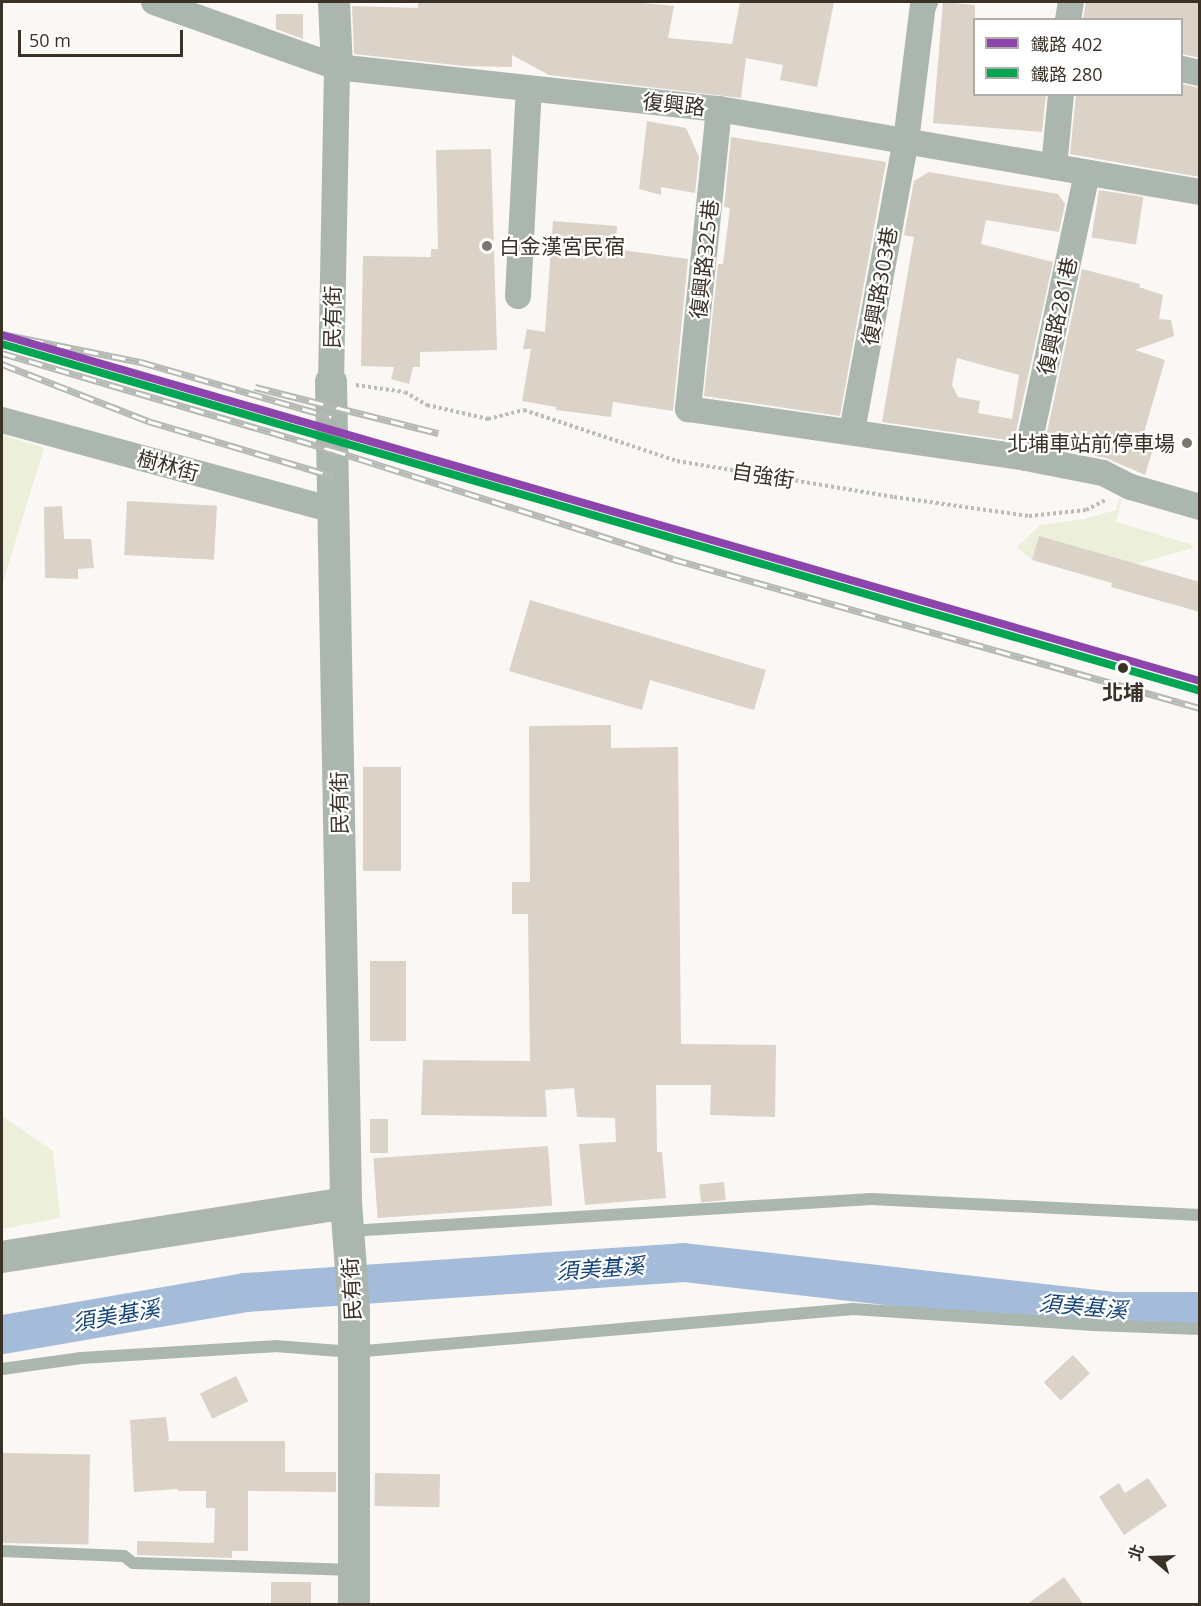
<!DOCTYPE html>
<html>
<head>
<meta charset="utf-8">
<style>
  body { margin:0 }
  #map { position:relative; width:1201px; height:1606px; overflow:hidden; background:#faf7f4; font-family:"Open Sans","Noto Sans TC",sans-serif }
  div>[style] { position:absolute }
  .green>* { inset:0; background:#ecefda; transform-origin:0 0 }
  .river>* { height:39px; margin:-19.5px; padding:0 19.5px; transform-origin:19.5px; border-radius:19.5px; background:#a4bcd9 }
  .building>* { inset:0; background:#dbd2c8; transform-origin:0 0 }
  .path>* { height:4px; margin-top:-2px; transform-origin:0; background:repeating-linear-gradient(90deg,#b9bdb8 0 3px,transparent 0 6px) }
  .service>* { height:12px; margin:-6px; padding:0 6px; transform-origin:6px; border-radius:6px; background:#abb6af }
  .minor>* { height:26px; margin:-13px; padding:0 13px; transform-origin:13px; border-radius:13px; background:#abb6af }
  .tertiary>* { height:32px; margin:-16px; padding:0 16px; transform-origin:16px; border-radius:16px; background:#abb6af }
  .rail>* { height:7px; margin-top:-3.5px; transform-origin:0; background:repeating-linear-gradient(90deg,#fff 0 14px,#b4b9b4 0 28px); box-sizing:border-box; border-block:2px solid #b4b9b4 }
  .rail-1>* { height:8px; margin:-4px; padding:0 4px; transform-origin:4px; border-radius:4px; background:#8e44ad }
  .rail-2>* { height:8px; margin:-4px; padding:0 4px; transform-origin:4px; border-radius:4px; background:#00a651 }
  .dots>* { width:16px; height:16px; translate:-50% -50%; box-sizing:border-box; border:3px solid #fff; border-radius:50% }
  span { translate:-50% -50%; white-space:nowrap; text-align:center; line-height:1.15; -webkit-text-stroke:4.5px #fff; paint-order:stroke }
  .street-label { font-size:21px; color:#3a3127 }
  .poi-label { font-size:21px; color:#3a3127 }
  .left { translate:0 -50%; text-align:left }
  .right { translate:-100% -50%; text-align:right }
  .stop-label { font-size:21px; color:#3a3127; font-weight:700 }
  .water-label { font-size:22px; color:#15447a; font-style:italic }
  .frame { position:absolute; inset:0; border:3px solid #3a3127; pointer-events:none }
  .legend { position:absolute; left:973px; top:18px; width:210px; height:78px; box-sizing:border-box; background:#fff; border:2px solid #b0ada9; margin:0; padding:8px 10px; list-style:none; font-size:18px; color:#3a3127 }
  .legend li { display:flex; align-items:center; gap:12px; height:30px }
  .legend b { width:30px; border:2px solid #b0ada9 }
  .north { position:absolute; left:1123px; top:1528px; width:60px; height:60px; -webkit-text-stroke:4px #fff; paint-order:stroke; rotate:289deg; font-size:16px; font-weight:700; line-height:24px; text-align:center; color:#3a3127 }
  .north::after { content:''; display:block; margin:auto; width:21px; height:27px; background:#3a3127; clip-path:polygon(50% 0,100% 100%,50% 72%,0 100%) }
  .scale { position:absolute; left:18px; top:30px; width:165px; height:27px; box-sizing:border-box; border:3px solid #3a3127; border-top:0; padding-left:8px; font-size:18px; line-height:21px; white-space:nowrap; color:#3a3127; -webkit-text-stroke:4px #fff; paint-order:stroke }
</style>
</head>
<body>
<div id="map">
  <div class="green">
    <i style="left:2px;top:435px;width:44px;height:201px;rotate:17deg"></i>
    <i style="clip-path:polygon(1119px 498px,1122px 499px,1116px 522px,1190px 544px,1193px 548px,1135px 564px,1039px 537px,1032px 560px,1017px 547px,1040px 525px,1084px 519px,1116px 510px)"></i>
    <i style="clip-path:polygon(2px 1116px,53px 1151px,60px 1218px,2px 1229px)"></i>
  </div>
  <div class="river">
    <i style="left:2px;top:1334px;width:247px;rotate:-9.8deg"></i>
    <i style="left:245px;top:1292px;width:439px;rotate:-3.9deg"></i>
    <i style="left:683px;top:1262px;width:430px;rotate:6.5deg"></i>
    <i style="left:1110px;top:1311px;width:90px"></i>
  </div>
  <div class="building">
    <i style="clip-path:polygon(418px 2px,633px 2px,674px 6px,668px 38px,732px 44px,740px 2px,834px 2px,817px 87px,780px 80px,783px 65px,746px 58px,741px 98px,549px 75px,512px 55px,512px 67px,464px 66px,354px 54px,352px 6px,418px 8px)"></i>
    <i style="clip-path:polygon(943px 2px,975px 5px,975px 94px,1046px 94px,1042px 132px,933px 123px)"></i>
    <i style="clip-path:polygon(1086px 2px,1200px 2px,1200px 58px,1182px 54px,1182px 20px,1083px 20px)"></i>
    <i style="clip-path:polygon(276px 14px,303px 14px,303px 39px,276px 29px)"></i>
    <i style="clip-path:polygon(1182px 84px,1200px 88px,1200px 177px,1070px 154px,1076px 94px,1182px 94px)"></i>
    <i style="clip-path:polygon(647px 121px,686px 128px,699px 157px,695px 193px,661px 187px,661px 195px,639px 189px)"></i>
    <i style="clip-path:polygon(731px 137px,886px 162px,840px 416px,704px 396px,718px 264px,723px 264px,730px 208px,724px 207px)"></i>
    <i style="clip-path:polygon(491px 149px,497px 350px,420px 352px,420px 367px,413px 367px,409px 384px,391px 379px,394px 367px,361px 366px,363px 256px,431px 257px,431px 249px,438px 249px,436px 150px)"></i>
    <i style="clip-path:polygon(evenodd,929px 172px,1058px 194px,1065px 204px,1059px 232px,986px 220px,981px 244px,1053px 262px,1014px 441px,882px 422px,914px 237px,904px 235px,914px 181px,929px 172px,957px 358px,1019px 375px,1012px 419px,978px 413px,980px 401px,958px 397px,952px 385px,957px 358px)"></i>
    <i style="left:1099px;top:190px;width:45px;height:48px;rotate:9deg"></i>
    <i style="clip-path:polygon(553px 221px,617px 226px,615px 249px,688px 259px,673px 411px,613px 402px,611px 417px,556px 410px,556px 407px,522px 401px,531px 349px,523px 349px,527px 329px,545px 332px)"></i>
    <i style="clip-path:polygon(1082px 269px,1140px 284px,1139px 287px,1163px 295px,1159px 319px,1171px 320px,1174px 336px,1135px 350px,1165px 360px,1143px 436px,1156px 439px,1145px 475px,1106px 458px,1044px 446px)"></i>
    <i style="left:127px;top:501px;width:90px;height:54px;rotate:3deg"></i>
    <i style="clip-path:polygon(62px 506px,64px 539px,91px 539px,94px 568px,78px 569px,78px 579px,45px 578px,44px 507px)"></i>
    <i style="clip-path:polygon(1039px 536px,1200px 582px,1200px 612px,1111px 587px,1112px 583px,1032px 560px)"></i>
    <i style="clip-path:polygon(530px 600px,766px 670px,754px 710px,650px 680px,642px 710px,509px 671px)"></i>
    <i style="clip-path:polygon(611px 725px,611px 748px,678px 747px,681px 1044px,776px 1045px,775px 1117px,710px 1115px,711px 1085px,656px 1085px,657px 1152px,662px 1152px,666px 1198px,585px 1205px,579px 1144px,616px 1142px,615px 1118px,577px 1117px,574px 1088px,545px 1090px,547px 1117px,421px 1115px,423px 1060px,530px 1061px,528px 914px,512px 914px,512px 882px,530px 882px,529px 726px)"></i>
    <i style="left:363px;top:767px;width:38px;height:104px"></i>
    <i style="left:370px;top:961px;width:36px;height:80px"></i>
    <i style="left:370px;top:1119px;width:18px;height:34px"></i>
    <i style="left:548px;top:1146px;width:60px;height:175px;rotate:86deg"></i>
    <i style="left:724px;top:1182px;width:18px;height:25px;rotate:84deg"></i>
    <i style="left:1073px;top:1355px;width:25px;height:40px;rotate:47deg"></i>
    <i style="left:236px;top:1376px;width:28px;height:40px;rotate:64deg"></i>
    <i style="clip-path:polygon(166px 1417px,169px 1440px,167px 1441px,285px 1441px,285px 1472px,336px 1472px,336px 1492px,248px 1491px,248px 1551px,232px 1551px,232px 1558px,137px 1555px,137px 1541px,214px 1543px,215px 1508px,206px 1508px,206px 1491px,178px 1491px,178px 1489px,134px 1492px,130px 1420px)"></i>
    <i style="left:2px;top:1453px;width:88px;height:90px;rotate:1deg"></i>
    <i style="left:375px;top:1473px;width:65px;height:33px;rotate:1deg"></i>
    <i style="clip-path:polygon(1148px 1478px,1167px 1506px,1124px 1535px,1099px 1497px,1119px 1483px,1125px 1493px)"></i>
    <i style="clip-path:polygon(1064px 1577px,1084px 1605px,1026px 1605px)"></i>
    <i style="left:271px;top:1582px;width:40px;height:23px"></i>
  </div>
  <div class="path">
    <i style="left:356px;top:385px;width:49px;rotate:8.1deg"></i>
    <i style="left:405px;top:392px;width:26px;rotate:31deg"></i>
    <i style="left:427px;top:405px;width:63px;rotate:12.9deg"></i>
    <i style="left:488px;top:419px;width:37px;rotate:-14deg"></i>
    <i style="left:524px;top:410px;width:161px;rotate:18.4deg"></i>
    <i style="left:677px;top:461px;width:220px;rotate:9.4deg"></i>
    <i style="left:894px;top:497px;width:136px;rotate:8deg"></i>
    <i style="left:1029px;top:516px;width:57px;rotate:-6deg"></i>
    <i style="left:1086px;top:510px;width:22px;rotate:-27deg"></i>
  </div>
  <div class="service">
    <i style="left:349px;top:1231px;width:523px;rotate:-3.51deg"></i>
    <i style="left:871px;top:1199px;width:329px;rotate:2.8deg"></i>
    <i style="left:2px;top:1369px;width:80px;rotate:-7.9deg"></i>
    <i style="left:81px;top:1358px;width:194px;rotate:-3.5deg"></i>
    <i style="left:275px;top:1346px;width:78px;rotate:4.4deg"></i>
    <i style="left:353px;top:1352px;width:502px;rotate:-4.92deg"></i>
    <i style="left:853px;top:1309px;width:241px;rotate:3.8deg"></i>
    <i style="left:1093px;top:1325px;width:107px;rotate:2.1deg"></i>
    <i style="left:2px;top:1551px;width:122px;rotate:2.3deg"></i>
    <i style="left:124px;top:1556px;width:11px;rotate:38deg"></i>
    <i style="left:133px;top:1563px;width:220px;rotate:1.8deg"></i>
  </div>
  <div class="minor">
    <i style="left:154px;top:2px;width:194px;rotate:19.6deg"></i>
    <i style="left:337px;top:67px;width:384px;rotate:6.3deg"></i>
    <i style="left:719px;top:109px;width:488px;rotate:9.8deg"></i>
    <i style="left:1068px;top:20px;width:18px;rotate:-81deg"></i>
    <i style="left:1182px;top:69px;width:18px;rotate:13deg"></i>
    <i style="left:719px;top:109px;width:302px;rotate:95.9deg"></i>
    <i style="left:688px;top:409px;width:342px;rotate:8.2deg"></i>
    <i style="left:1026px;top:458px;width:78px;rotate:11deg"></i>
    <i style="left:1103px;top:473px;width:31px;rotate:27deg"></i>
    <i style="left:1131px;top:487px;width:72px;rotate:16.2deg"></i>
    <i style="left:1054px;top:167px;width:73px;rotate:-84.5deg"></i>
    <i style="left:518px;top:296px;width:207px;rotate:-87deg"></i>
    <i style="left:331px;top:382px;width:315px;rotate:-88.9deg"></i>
    <i style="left:2px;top:420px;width:344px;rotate:15.2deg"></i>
    <i style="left:852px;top:431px;width:295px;rotate:-79.5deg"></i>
    <i style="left:906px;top:141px;width:137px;rotate:-82.9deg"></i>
    <i style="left:923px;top:5px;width:4px;rotate:-56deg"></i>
    <i style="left:1026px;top:458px;width:290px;rotate:-77.9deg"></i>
  </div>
  <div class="tertiary">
    <i style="left:334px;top:2px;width:65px;rotate:87.4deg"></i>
    <i style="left:331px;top:382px;width:821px;rotate:88.95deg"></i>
    <i style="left:346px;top:1203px;width:107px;rotate:85.7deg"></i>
    <i style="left:354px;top:1310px;width:294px;rotate:90deg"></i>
    <i style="left:2px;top:1257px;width:348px;rotate:-8.9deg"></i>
  </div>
  <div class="rail">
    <i style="left:2px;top:334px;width:142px;rotate:11.4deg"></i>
    <i style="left:141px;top:362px;width:198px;rotate:16.1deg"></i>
    <i style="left:2px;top:353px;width:344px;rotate:16.4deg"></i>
    <i style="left:332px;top:450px;width:358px;rotate:17.7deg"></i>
    <i style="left:673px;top:559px;width:548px;rotate:15.79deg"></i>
    <i style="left:2px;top:364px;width:157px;rotate:21.3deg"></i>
    <i style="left:148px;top:421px;width:193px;rotate:16.6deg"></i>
    <i style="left:255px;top:387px;width:189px;rotate:14.1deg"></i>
  </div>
  <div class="rail-1">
    <i style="left:2px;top:335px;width:1247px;rotate:16.11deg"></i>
  </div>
  <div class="rail-2">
    <i style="left:2px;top:344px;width:1245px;rotate:16.14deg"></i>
  </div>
  <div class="dots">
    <i style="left:487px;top:246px;background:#7d766f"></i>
    <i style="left:1187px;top:443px;background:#7d766f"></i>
    <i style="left:1123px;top:668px;background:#3a3127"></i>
  </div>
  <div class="street-label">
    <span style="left:674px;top:104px;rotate:6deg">復興路</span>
    <span style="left:704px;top:259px;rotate:-84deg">復興路325巷</span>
    <span style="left:879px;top:286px;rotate:-80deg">復興路303巷</span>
    <span style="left:1057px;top:316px;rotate:-78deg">復興路281巷</span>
    <span style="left:332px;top:317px;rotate:-89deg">民有街</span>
    <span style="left:168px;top:465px;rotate:15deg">樹林街</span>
    <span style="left:763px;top:475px;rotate:9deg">自強街</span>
    <span style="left:339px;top:803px;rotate:-91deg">民有街</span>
    <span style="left:351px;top:1289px;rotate:-93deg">民有街</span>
  </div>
  <div class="poi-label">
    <span class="left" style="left:499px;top:246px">白金漢宮民宿</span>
    <span class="right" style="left:1175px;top:443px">北埔車站前停車場</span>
  </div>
  <div class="stop-label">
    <span style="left:1123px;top:692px">北埔</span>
  </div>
  <div class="water-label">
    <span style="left:600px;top:1268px;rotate:-4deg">須美基溪</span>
    <span style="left:1083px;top:1306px;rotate:5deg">須美基溪</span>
    <span style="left:116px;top:1315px;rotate:-10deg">須美基溪</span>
  </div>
  <div class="frame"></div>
  <ul class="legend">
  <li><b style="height:8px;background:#8e44ad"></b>鐵路 402</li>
  <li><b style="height:8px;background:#00a651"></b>鐵路 280</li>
  </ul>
  <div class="north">北</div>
  <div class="scale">50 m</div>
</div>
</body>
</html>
